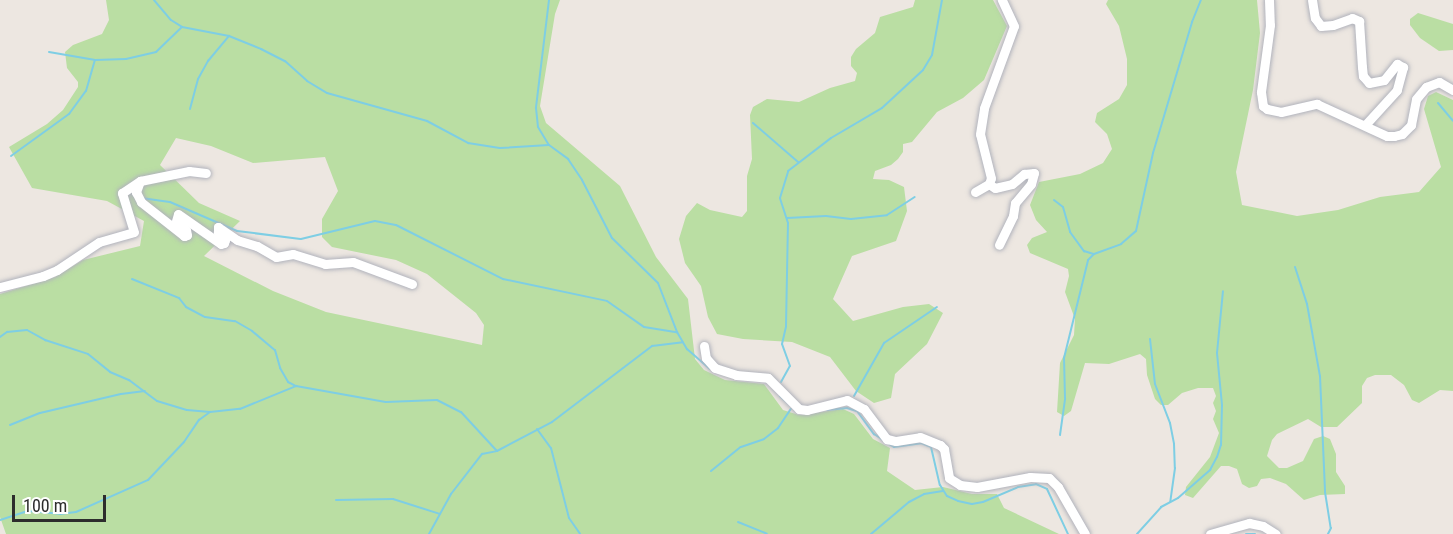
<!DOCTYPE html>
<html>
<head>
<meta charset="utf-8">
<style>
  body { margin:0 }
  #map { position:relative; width:1453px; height:534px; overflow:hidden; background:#ede7e1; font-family:"Roboto Condensed",sans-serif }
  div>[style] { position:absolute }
  .green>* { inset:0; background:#badea3 }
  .stream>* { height:2px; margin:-1px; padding:0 1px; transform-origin:1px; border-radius:1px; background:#7ecee4 }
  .roads { filter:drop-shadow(0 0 2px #b1b3bc) drop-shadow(0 0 2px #b1b3bc) }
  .minor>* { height:9px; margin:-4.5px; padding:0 4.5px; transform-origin:4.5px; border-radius:4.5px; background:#fff }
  span { translate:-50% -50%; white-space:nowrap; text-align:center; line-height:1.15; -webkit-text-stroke:5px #fff; paint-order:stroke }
  .scale { position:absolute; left:12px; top:495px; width:94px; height:27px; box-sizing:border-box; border:3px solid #2d2d2d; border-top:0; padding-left:8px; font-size:18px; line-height:21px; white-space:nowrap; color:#2d2d2d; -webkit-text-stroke:4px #fff; paint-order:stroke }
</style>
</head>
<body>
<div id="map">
  <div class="green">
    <i style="clip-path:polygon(evenodd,106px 0,560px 0,555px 14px,540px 106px,546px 123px,620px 186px,656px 257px,688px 299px,695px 359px,704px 370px,725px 380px,764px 384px,783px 410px,799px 415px,843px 409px,854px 414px,873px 439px,890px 448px,887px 471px,915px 490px,943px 487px,972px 494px,997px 494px,1004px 508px,1059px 534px,6px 534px,0 517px,0 294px,55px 277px,83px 260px,140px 246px,144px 221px,107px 201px,32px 188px,9px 147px,47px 124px,63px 110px,78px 87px,78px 82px,67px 68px,65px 52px,73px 45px,102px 34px,109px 20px,106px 0,176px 138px,211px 146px,253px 163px,325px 157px,338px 191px,322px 219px,322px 237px,332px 247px,396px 260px,427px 274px,476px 313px,484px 325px,482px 345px,326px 312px,273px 291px,204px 256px,240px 221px,199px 203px,160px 165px,176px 138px)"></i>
    <i style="clip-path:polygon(915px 0,993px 0,1007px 26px,984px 80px,963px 98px,937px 112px,912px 142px,903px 144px,903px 152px,898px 159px,891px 165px,875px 171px,873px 179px,889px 180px,904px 187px,907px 211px,896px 241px,852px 256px,833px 299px,853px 321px,903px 307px,929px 304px,943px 313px,927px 344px,895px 374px,891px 398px,874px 403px,856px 391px,830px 357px,792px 342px,743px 339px,717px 334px,708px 317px,701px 286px,685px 263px,679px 239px,686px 216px,697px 203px,710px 210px,742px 217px,747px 211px,747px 176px,752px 159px,750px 115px,753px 107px,767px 99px,799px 102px,830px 88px,855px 81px,857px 73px,851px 66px,851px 57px,856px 49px,875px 33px,880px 17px,913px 7px)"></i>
    <i style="clip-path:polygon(1108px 0,1257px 0,1260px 33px,1253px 90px,1236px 172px,1242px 205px,1297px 216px,1338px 210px,1380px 197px,1419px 192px,1441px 167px,1424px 109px,1428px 96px,1436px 92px,1453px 100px,1453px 391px,1440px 390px,1419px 403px,1412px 400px,1404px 385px,1391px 375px,1375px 375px,1367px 378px,1362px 386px,1362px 403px,1337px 427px,1321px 427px,1308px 419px,1277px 434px,1272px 440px,1267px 456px,1279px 468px,1287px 468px,1303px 461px,1314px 439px,1323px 436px,1330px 439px,1336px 454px,1336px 472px,1345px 486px,1345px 494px,1320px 495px,1304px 500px,1286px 484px,1270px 478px,1261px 479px,1257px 486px,1249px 488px,1242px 484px,1237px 469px,1229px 466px,1221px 466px,1193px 498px,1185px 495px,1186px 487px,1210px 457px,1219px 433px,1213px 419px,1216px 411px,1213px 403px,1216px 396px,1213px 388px,1198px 388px,1182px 393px,1168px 405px,1161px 405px,1155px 399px,1147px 375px,1146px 359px,1140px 354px,1109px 364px,1085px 363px,1071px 411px,1064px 416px,1057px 412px,1060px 363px,1074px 335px,1075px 319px,1065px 292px,1069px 276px,1068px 269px,1030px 253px,1027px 245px,1032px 238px,1047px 232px,1036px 220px,1030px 205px,1039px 182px,1080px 174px,1103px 163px,1112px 149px,1107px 134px,1095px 122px,1097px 113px,1119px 99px,1127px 85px,1127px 59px,1119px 26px,1106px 4px)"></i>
    <i style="clip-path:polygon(1418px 13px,1453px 24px,1453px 50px,1439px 51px,1420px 38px,1410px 25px,1410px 19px)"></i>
  </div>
  <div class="stream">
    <i style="left:154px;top:0;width:26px;rotate:50deg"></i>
    <i style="left:171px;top:20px;width:13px;rotate:32deg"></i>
    <i style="left:182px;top:27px;width:48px;rotate:10.8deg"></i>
    <i style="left:229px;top:36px;width:35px;rotate:22deg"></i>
    <i style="left:261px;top:49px;width:27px;rotate:27deg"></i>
    <i style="left:285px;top:61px;width:30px;rotate:42deg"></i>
    <i style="left:307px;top:81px;width:23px;rotate:31deg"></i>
    <i style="left:327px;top:93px;width:104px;rotate:15.6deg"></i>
    <i style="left:427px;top:121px;width:47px;rotate:28.2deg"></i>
    <i style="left:468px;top:143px;width:32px;rotate:9deg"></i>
    <i style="left:500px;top:148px;width:49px;rotate:-3.5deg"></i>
    <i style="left:549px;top:0;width:109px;rotate:96.9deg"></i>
    <i style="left:536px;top:108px;width:19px;rotate:84deg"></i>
    <i style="left:538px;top:127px;width:21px;rotate:59deg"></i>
    <i style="left:549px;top:145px;width:24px;rotate:36deg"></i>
    <i style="left:568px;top:159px;width:25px;rotate:56deg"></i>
    <i style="left:582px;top:180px;width:65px;rotate:62.7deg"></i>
    <i style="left:612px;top:238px;width:64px;rotate:44.4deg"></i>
    <i style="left:658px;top:283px;width:53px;rotate:68.8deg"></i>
    <i style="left:677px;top:332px;width:20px;rotate:60deg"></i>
    <i style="left:687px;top:349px;width:30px;rotate:41deg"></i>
    <i style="left:49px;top:52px;width:47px;rotate:9.9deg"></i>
    <i style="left:95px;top:60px;width:31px;rotate:-2deg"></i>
    <i style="left:126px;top:59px;width:31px;rotate:-13deg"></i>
    <i style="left:156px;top:52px;width:36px;rotate:-44deg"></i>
    <i style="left:1438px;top:103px;width:23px;rotate:50deg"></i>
    <i style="left:190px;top:109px;width:31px;rotate:-75deg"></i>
    <i style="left:198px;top:79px;width:21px;rotate:-61deg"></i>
    <i style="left:208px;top:61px;width:33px;rotate:-50deg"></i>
    <i style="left:753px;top:123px;width:60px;rotate:40.9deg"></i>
    <i style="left:11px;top:156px;width:72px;rotate:-35.9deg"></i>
    <i style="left:69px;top:114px;width:29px;rotate:-54deg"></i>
    <i style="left:86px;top:91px;width:32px;rotate:-74deg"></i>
    <i style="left:141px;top:198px;width:29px;rotate:8deg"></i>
    <i style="left:170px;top:202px;width:73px;rotate:23.4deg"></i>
    <i style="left:237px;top:231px;width:64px;rotate:7.1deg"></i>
    <i style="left:301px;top:239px;width:76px;rotate:-13.7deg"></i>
    <i style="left:375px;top:221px;width:21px;rotate:11deg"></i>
    <i style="left:396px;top:225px;width:120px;rotate:26.8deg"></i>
    <i style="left:503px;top:279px;width:106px;rotate:11.9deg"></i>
    <i style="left:607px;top:301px;width:45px;rotate:35.1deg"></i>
    <i style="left:644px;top:327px;width:33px;rotate:9deg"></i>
    <i style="left:1054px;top:200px;width:11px;rotate:38deg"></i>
    <i style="left:1063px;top:207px;width:26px;rotate:74deg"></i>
    <i style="left:1070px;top:232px;width:24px;rotate:54deg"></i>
    <i style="left:1084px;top:251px;width:10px;rotate:17deg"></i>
    <i style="left:787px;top:218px;width:39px;rotate:-3deg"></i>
    <i style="left:826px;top:216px;width:25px;rotate:7deg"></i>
    <i style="left:851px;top:219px;width:36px;rotate:-6deg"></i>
    <i style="left:887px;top:215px;width:33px;rotate:-33deg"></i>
    <i style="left:1295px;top:267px;width:39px;rotate:72deg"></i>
    <i style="left:1307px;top:304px;width:73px;rotate:79.8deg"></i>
    <i style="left:1320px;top:376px;width:116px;rotate:87.5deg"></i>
    <i style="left:1325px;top:492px;width:36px;rotate:81deg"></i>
    <i style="left:1331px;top:528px;width:7px;rotate:117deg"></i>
    <i style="left:132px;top:279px;width:51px;rotate:22deg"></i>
    <i style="left:179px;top:298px;width:11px;rotate:52deg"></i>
    <i style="left:186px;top:307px;width:21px;rotate:28deg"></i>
    <i style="left:205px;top:317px;width:30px;rotate:8deg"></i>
    <i style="left:235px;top:321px;width:20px;rotate:30deg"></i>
    <i style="left:252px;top:331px;width:30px;rotate:40deg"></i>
    <i style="left:275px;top:350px;width:19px;rotate:74deg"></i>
    <i style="left:280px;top:368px;width:16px;rotate:60deg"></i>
    <i style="left:288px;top:382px;width:9px;rotate:27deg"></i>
    <i style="left:296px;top:386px;width:91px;rotate:10.1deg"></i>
    <i style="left:386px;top:402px;width:51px;rotate:-2.2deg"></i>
    <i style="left:437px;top:400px;width:27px;rotate:27deg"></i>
    <i style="left:461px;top:412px;width:53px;rotate:47.3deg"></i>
    <i style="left:0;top:337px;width:9px;rotate:-36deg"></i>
    <i style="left:7px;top:332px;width:20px;rotate:-6deg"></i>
    <i style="left:27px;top:330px;width:21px;rotate:29deg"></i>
    <i style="left:45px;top:340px;width:45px;rotate:18deg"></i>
    <i style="left:88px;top:354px;width:28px;rotate:39deg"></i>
    <i style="left:110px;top:372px;width:21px;rotate:23deg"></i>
    <i style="left:129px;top:380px;width:35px;rotate:37deg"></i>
    <i style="left:157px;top:401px;width:31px;rotate:17deg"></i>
    <i style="left:187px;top:410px;width:23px;rotate:5deg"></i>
    <i style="left:210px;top:412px;width:30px;rotate:-6deg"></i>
    <i style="left:240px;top:409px;width:61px;rotate:-22.3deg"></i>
    <i style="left:1150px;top:339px;width:45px;rotate:83.7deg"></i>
    <i style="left:1155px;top:384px;width:42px;rotate:69deg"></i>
    <i style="left:1170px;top:423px;width:21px;rotate:79deg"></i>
    <i style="left:1174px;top:444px;width:24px;rotate:88deg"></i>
    <i style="left:1175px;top:468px;width:34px;rotate:98deg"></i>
    <i style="left:781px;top:382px;width:18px;rotate:-61deg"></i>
    <i style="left:790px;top:366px;width:23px;rotate:-110deg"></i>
    <i style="left:782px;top:344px;width:18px;rotate:-77deg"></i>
    <i style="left:786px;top:326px;width:103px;rotate:-88.9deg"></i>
    <i style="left:788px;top:223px;width:26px;rotate:-108deg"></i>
    <i style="left:780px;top:198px;width:28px;rotate:-73deg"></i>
    <i style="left:788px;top:171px;width:54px;rotate:-37.5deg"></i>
    <i style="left:831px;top:138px;width:59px;rotate:-30.5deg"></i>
    <i style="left:882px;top:108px;width:56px;rotate:-42.8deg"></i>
    <i style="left:923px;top:70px;width:17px;rotate:-59deg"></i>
    <i style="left:932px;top:55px;width:56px;rotate:-79.7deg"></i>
    <i style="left:780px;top:396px;width:24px;rotate:42deg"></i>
    <i style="left:854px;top:396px;width:61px;rotate:-60.5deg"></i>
    <i style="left:884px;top:343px;width:64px;rotate:-34.2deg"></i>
    <i style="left:827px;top:410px;width:20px;rotate:-6deg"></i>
    <i style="left:847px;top:408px;width:10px;rotate:17deg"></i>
    <i style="left:857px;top:411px;width:29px;rotate:54deg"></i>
    <i style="left:874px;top:434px;width:24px;rotate:33deg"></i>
    <i style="left:894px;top:447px;width:27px;rotate:-8deg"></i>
    <i style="left:921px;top:443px;width:11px;rotate:22deg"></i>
    <i style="left:931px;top:447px;width:39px;rotate:77deg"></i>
    <i style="left:940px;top:485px;width:13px;rotate:58deg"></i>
    <i style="left:947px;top:496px;width:12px;rotate:24deg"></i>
    <i style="left:958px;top:501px;width:14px;rotate:12deg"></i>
    <i style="left:972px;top:504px;width:11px;rotate:-10deg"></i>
    <i style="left:983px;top:502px;width:38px;rotate:-23deg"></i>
    <i style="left:1018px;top:487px;width:18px;rotate:-9deg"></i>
    <i style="left:1036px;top:484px;width:12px;rotate:24deg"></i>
    <i style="left:1047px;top:489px;width:50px;rotate:65deg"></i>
    <i style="left:10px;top:425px;width:32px;rotate:-22deg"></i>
    <i style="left:40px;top:413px;width:83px;rotate:-13.2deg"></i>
    <i style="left:121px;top:394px;width:24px;rotate:-7deg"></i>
    <i style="left:537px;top:429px;width:24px;rotate:54deg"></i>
    <i style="left:551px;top:448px;width:72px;rotate:75.6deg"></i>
    <i style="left:569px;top:518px;width:19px;rotate:55deg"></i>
    <i style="left:1060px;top:435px;width:37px;rotate:-82deg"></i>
    <i style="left:1065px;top:398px;width:40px;rotate:-91.4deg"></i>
    <i style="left:1064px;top:358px;width:101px;rotate:-76.2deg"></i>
    <i style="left:1088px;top:260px;width:8px;rotate:-45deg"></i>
    <i style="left:1094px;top:254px;width:29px;rotate:-20deg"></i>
    <i style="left:1121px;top:244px;width:20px;rotate:-41deg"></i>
    <i style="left:1136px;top:231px;width:80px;rotate:-77.7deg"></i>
    <i style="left:1153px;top:153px;width:137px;rotate:-73.4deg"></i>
    <i style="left:1192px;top:22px;width:24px;rotate:-68deg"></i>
    <i style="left:711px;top:471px;width:38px;rotate:-39deg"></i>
    <i style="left:741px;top:447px;width:24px;rotate:-19deg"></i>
    <i style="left:764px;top:439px;width:18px;rotate:-38deg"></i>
    <i style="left:778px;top:428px;width:23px;rotate:-56deg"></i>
    <i style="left:336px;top:500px;width:57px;rotate:-1deg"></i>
    <i style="left:393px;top:499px;width:49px;rotate:17.7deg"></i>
    <i style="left:0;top:520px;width:29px;rotate:-18deg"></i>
    <i style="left:28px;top:511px;width:32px;rotate:5deg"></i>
    <i style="left:60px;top:514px;width:16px;rotate:-7deg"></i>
    <i style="left:76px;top:512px;width:79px;rotate:-24deg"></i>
    <i style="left:148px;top:480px;width:52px;rotate:-46.5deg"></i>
    <i style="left:184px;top:442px;width:27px;rotate:-56deg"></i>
    <i style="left:199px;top:420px;width:14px;rotate:-36deg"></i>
    <i style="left:738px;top:522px;width:31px;rotate:22deg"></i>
    <i style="left:429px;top:534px;width:46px;rotate:-61.2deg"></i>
    <i style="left:451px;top:494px;width:51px;rotate:-52.2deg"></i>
    <i style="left:482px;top:454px;width:15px;rotate:-11deg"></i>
    <i style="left:497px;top:451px;width:62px;rotate:-27.8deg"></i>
    <i style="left:552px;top:422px;width:126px;rotate:-37.2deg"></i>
    <i style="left:652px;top:346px;width:31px;rotate:-7deg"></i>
    <i style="left:871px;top:534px;width:50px;rotate:-40.1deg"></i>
    <i style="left:909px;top:502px;width:17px;rotate:-28deg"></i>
    <i style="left:924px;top:494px;width:19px;rotate:-9deg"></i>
    <i style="left:1137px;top:534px;width:36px;rotate:-48deg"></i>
    <i style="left:1161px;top:507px;width:19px;rotate:-28deg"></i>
    <i style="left:1178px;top:498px;width:43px;rotate:-41.2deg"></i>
    <i style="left:1210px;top:470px;width:15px;rotate:-62deg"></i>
    <i style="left:1217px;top:457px;width:13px;rotate:-72deg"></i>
    <i style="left:1221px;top:445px;width:40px;rotate:-88.6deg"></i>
    <i style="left:1222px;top:405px;width:52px;rotate:-95.5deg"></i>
    <i style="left:1217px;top:353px;width:62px;rotate:-84.5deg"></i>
    <i style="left:1246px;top:534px;width:9px"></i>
  </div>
  <div class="roads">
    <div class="minor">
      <i style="left:1269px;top:0;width:25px;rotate:88deg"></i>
      <i style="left:1270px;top:25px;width:68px;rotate:97.7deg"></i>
      <i style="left:1261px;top:92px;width:14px;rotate:82deg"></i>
      <i style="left:1263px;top:106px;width:5px;rotate:37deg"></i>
      <i style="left:1267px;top:109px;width:14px;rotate:12deg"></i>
      <i style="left:1281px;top:112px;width:37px;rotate:-13deg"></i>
      <i style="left:1317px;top:104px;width:77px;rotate:24.6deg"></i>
      <i style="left:1387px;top:136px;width:7px"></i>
      <i style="left:1394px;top:136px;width:8px;rotate:-14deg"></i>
      <i style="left:1402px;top:134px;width:13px;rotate:-45deg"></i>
      <i style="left:1411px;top:125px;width:26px;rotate:-79deg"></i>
      <i style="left:1416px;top:99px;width:16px;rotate:-50deg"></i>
      <i style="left:1426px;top:87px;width:14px;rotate:-21deg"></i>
      <i style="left:1439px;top:82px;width:16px;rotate:30deg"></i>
      <i style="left:1312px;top:0;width:18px;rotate:81deg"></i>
      <i style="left:1315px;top:18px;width:10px;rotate:53deg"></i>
      <i style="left:1321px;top:26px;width:12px;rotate:-5deg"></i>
      <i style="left:1333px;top:25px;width:20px;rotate:-20deg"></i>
      <i style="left:1352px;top:18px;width:8px;rotate:23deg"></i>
      <i style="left:1359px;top:21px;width:46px;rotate:86.3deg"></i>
      <i style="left:1362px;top:67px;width:9px;rotate:84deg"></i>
      <i style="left:1363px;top:76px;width:9px;rotate:49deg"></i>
      <i style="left:1369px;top:83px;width:15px;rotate:-11deg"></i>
      <i style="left:1384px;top:80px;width:21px;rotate:-51deg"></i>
      <i style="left:1397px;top:64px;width:7px;rotate:27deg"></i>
      <i style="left:1403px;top:67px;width:24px;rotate:105deg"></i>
      <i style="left:1397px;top:90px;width:46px;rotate:132.4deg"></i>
      <i style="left:140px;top:181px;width:12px;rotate:110deg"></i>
      <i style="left:136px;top:192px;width:11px;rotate:63deg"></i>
      <i style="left:141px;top:202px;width:55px;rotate:38.3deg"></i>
      <i style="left:184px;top:236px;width:3px;rotate:-18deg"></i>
      <i style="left:187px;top:235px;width:5px;rotate:-101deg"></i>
      <i style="left:186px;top:230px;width:13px;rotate:-138deg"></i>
      <i style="left:176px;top:221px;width:7px;rotate:-74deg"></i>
      <i style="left:178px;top:214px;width:52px;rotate:34.9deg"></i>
      <i style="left:221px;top:244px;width:3px;rotate:-18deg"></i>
      <i style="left:224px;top:243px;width:3px;rotate:-72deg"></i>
      <i style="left:225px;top:240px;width:11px;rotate:-131deg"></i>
      <i style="left:218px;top:232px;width:5px;rotate:-90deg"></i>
      <i style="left:218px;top:227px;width:23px;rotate:34deg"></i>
      <i style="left:237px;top:240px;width:21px;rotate:17deg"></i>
      <i style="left:257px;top:246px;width:22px;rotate:30deg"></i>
      <i style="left:276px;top:257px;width:17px;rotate:-10deg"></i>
      <i style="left:293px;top:254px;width:34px;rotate:17deg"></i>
      <i style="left:325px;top:264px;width:28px;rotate:-4deg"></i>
      <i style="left:353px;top:262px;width:63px;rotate:20.4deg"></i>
      <i style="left:989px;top:184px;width:7px;rotate:34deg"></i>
      <i style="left:995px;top:188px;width:17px;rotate:-13deg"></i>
      <i style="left:1012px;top:184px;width:16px;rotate:-40deg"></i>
      <i style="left:1024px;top:174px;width:10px;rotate:-6deg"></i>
      <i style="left:1034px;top:173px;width:11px;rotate:105deg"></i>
      <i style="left:1031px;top:184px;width:25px;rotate:130deg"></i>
      <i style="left:1015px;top:203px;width:13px;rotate:99deg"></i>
      <i style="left:1013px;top:216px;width:32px;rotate:116deg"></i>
      <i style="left:975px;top:192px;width:16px;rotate:-30deg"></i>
      <i style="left:989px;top:184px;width:6px;rotate:-72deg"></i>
      <i style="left:991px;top:178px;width:45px;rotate:-104deg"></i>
      <i style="left:980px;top:134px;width:26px;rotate:-81deg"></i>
      <i style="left:984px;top:108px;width:87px;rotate:-69.9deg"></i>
      <i style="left:1014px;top:26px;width:29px;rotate:-115deg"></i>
      <i style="left:0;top:287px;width:44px;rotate:-14.3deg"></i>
      <i style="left:43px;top:276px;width:15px;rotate:-23deg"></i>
      <i style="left:57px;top:270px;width:50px;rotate:-33.7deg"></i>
      <i style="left:99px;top:242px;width:36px;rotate:-16deg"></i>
      <i style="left:134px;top:232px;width:41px;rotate:-107.1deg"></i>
      <i style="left:122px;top:193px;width:22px;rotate:-34deg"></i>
      <i style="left:140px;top:181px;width:50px;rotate:-11.5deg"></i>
      <i style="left:189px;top:171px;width:17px;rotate:7deg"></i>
      <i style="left:704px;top:346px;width:12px;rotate:81deg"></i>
      <i style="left:706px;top:358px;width:13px;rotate:48deg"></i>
      <i style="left:715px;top:368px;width:22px;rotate:18deg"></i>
      <i style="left:736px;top:375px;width:32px;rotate:5deg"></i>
      <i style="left:768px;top:378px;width:44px;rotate:45deg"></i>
      <i style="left:799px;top:409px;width:8px;rotate:7deg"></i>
      <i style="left:807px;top:410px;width:41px;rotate:-14deg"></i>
      <i style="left:847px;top:400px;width:19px;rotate:28deg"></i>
      <i style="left:864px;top:409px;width:38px;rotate:53deg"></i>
      <i style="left:887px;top:439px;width:9px;rotate:13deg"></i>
      <i style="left:896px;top:441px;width:24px;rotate:-9deg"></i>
      <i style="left:920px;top:437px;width:22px;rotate:22deg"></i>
      <i style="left:940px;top:445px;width:6px;rotate:45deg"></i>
      <i style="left:944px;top:449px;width:29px;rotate:80deg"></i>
      <i style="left:949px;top:478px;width:13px;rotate:32deg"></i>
      <i style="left:960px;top:485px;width:17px;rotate:7deg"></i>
      <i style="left:977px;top:487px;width:54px;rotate:-10.7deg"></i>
      <i style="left:1030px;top:477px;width:19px;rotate:3deg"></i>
      <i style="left:1049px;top:478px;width:13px;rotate:45deg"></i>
      <i style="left:1058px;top:487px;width:54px;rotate:60.1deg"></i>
      <i style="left:1210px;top:534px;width:41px;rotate:-15.8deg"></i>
      <i style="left:1249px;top:523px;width:14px;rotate:12deg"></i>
      <i style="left:1263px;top:526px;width:15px;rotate:32deg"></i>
    </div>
  </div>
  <div class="scale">100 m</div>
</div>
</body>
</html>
